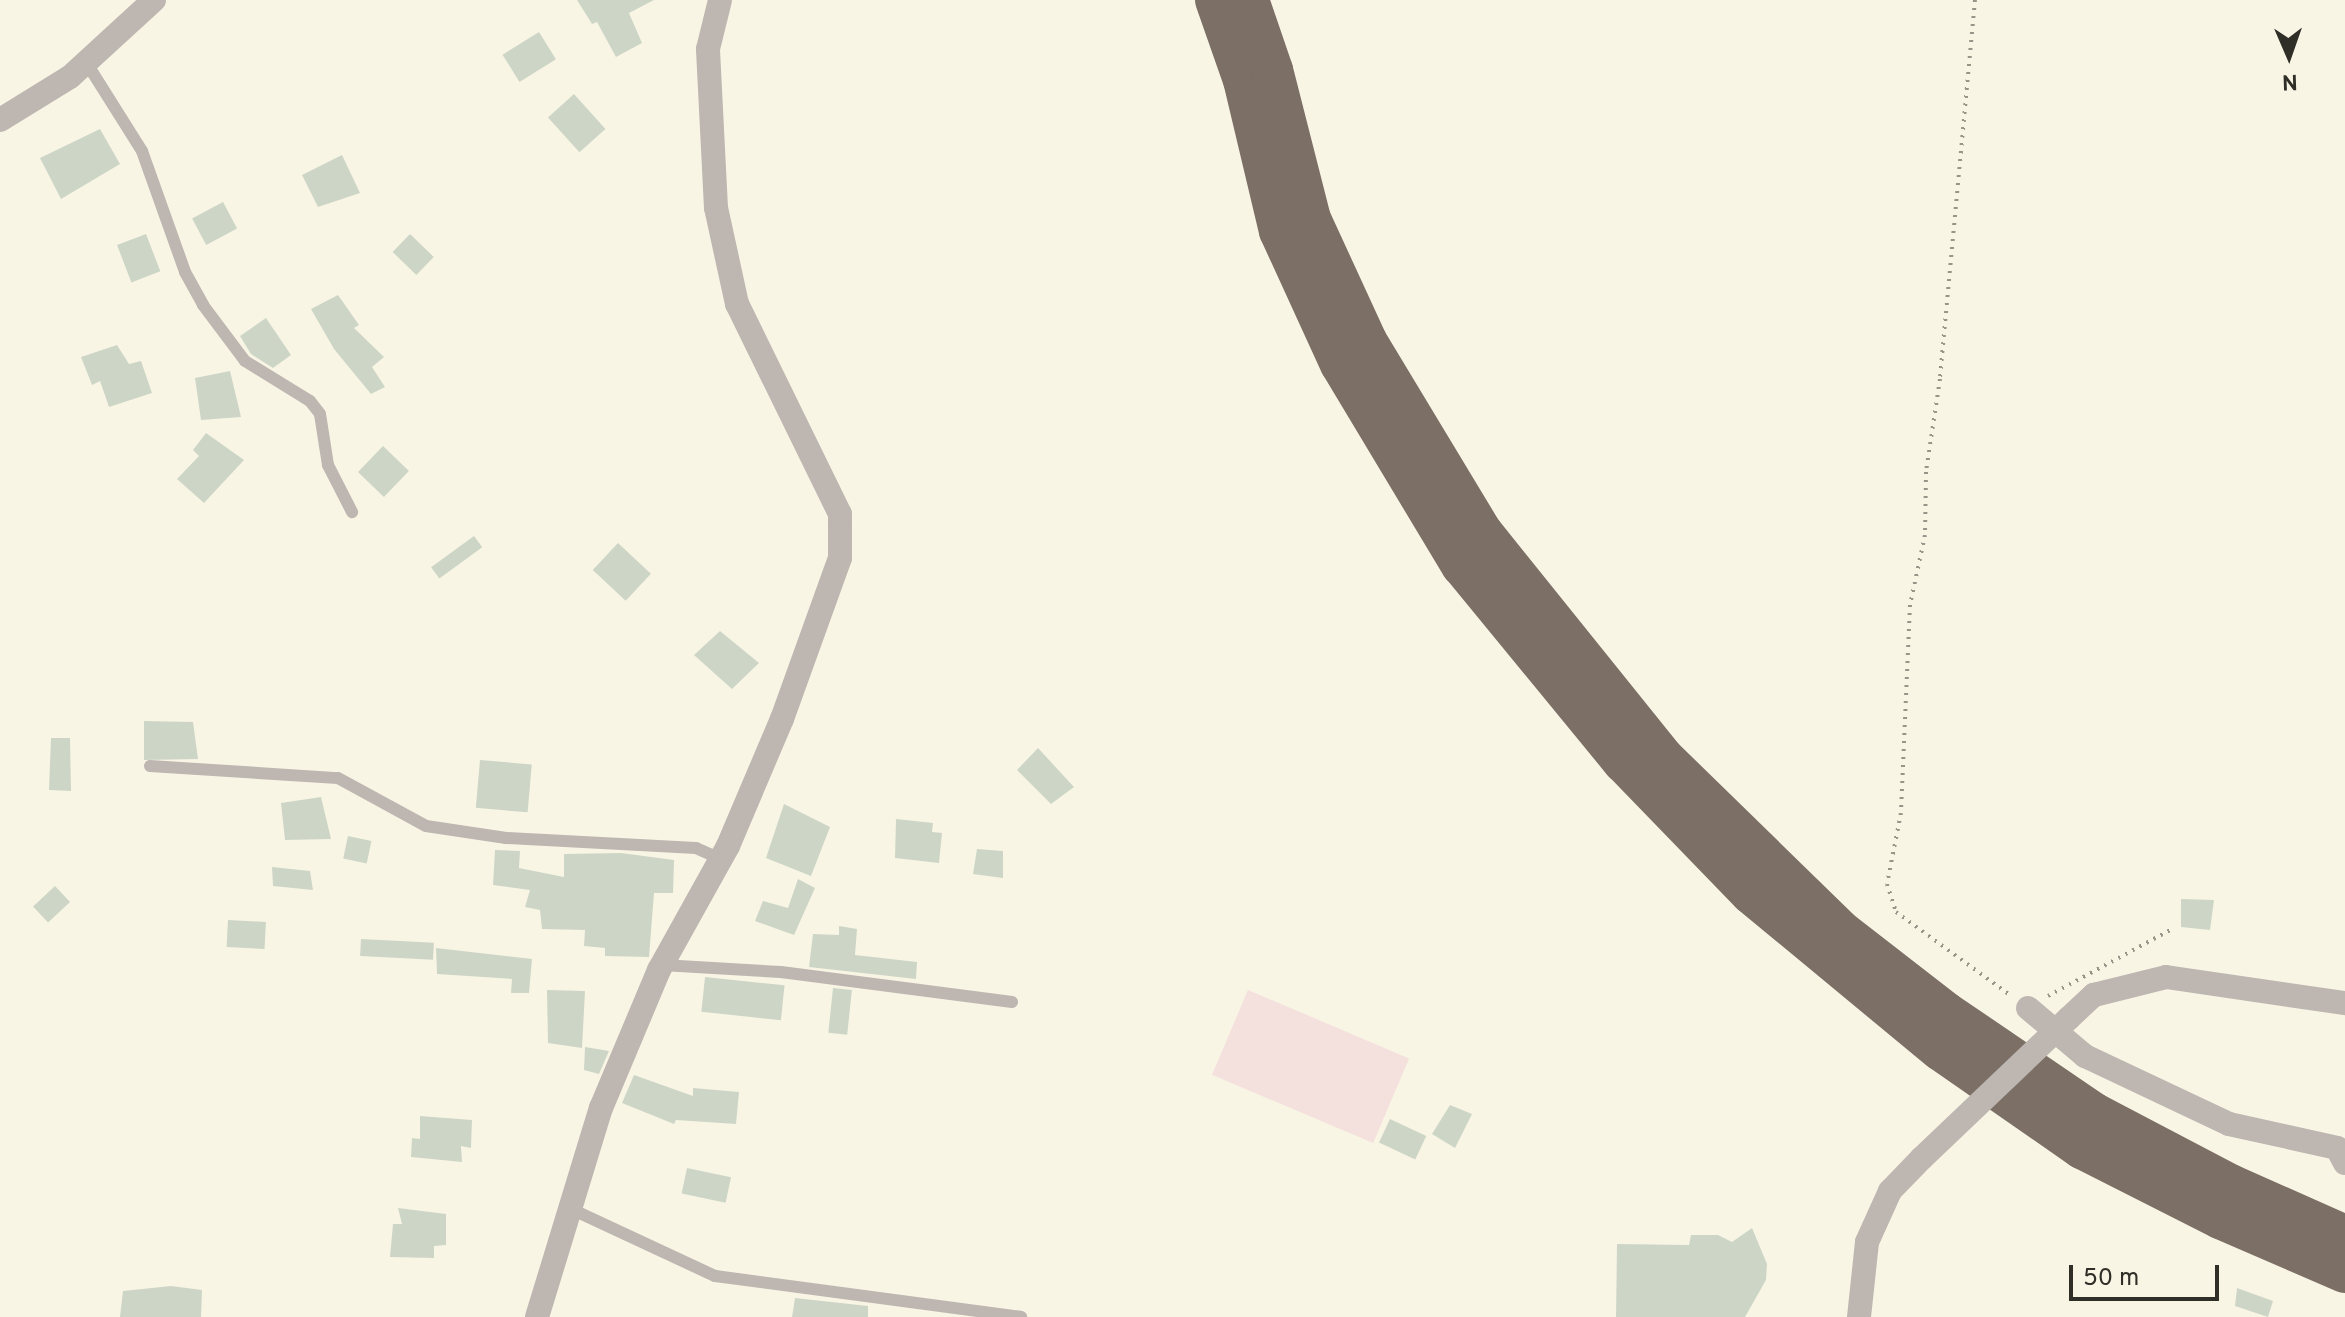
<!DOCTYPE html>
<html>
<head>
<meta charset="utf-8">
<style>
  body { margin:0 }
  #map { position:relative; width:2345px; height:1317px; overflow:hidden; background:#f9f5e5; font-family:Overpass,sans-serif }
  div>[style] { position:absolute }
  .green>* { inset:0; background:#f4e0dd; transform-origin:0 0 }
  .building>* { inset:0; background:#cdd6c6; transform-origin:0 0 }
  .path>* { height:4px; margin-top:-2px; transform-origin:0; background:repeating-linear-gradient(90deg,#979589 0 2px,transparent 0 8px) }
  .lane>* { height:12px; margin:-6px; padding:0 6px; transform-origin:6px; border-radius:6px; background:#bdb6b1 }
  .street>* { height:24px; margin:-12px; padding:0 12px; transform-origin:12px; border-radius:12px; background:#bdb6b1 }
  .highway>* { height:42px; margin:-21px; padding:0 21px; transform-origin:21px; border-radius:21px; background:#7c6f65 }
  .street-bridge>* { height:24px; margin:-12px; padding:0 12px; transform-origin:12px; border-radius:12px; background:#bdb6b1 }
  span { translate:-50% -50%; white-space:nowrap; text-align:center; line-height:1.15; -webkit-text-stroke:8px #f9f5e5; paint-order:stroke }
  .north { position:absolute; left:2249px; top:16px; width:80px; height:80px; -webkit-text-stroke:6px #f9f5e5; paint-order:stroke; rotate:178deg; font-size:22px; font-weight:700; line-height:32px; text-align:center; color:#2f2e27 }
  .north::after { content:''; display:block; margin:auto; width:28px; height:36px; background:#2f2e27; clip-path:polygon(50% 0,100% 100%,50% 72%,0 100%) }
  .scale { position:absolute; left:2069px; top:1265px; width:150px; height:36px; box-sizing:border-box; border:4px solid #2f2e27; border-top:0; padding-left:10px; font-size:24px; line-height:28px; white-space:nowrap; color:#2f2e27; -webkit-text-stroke:6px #f9f5e5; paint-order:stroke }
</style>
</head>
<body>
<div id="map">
  <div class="green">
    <i style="left:1248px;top:990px;width:175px;height:92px;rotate:23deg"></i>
  </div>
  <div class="building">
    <i style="clip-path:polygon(577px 0,654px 0,629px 13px,642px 43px,616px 57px,597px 22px,592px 24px)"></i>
    <i style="left:539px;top:32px;width:32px;height:43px;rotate:58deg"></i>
    <i style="left:574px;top:94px;width:47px;height:35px;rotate:48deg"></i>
    <i style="clip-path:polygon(100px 129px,120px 164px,61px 199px,40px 158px)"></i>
    <i style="clip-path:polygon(342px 155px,360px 193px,318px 207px,302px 175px)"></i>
    <i style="left:223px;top:202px;width:30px;height:35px;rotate:62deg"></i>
    <i style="left:146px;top:234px;width:40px;height:31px;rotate:69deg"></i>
    <i style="left:410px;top:234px;width:33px;height:25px;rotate:44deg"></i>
    <i style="clip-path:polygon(338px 295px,359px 325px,354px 328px,384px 357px,372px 367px,385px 387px,371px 394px,334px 349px,311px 309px)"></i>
    <i style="clip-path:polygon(266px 318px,291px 355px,273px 368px,251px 354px,240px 336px)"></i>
    <i style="clip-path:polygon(117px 345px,129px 364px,141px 361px,152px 393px,109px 407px,100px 381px,92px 385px,81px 357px)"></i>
    <i style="clip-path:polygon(230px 371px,241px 417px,201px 420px,195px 378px)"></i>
    <i style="clip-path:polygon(206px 433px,244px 460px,204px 503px,177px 479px,199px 456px,193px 450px)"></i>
    <i style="left:383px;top:446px;width:36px;height:36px;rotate:44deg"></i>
    <i style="left:474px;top:536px;width:14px;height:53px;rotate:54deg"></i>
    <i style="left:618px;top:543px;width:45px;height:37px;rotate:43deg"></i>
    <i style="clip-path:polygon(720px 631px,759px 663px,732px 689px,694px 655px)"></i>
    <i style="clip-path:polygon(144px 721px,193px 722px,198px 759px,144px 760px)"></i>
    <i style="clip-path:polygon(51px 738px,70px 738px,71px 791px,49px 790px)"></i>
    <i style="clip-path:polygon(1038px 748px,1074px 787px,1051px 804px,1017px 770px)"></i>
    <i style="left:480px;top:760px;width:52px;height:48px;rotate:5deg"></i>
    <i style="clip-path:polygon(321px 797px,331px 839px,285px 840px,281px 803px)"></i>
    <i style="clip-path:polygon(784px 804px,830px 827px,811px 876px,766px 858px)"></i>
    <i style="clip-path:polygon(896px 819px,933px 823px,932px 832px,942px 833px,939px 863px,895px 858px)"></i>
    <i style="left:348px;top:836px;width:24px;height:23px;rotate:12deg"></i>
    <i style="clip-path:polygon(977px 849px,1003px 851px,1003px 878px,973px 874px)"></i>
    <i style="clip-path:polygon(495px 850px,520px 851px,519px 868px,564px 877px,564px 854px,621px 853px,674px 860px,673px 893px,654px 893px,649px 957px,605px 956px,605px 948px,584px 946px,585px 930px,542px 929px,540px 910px,525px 907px,530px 890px,493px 885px)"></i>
    <i style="clip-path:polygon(272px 867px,310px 871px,313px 890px,273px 886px)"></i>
    <i style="clip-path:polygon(798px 879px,815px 888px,794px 935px,755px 921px,763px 901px,788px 908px)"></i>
    <i style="left:55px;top:886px;width:22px;height:30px;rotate:47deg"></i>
    <i style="clip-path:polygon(2181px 899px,2214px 900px,2210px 930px,2181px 927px)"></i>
    <i style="left:228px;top:920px;width:38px;height:27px;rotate:3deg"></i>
    <i style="clip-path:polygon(839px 926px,857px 929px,855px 955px,917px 962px,916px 979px,809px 967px,813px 934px,839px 935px)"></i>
    <i style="left:361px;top:939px;width:73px;height:17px;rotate:3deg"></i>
    <i style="clip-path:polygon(436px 948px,532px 959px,529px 993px,511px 993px,512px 979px,437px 974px)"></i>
    <i style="left:705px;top:977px;width:80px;height:35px;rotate:6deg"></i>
    <i style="left:833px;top:988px;width:19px;height:45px;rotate:6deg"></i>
    <i style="clip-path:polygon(547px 990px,585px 991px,582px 1048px,548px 1043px)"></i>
    <i style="clip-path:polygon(585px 1047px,609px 1051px,599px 1074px,584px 1070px)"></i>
    <i style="clip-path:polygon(634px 1075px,693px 1096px,693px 1088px,739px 1092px,736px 1124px,676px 1120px,674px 1124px,622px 1103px)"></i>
    <i style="clip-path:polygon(1450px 1105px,1472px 1114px,1455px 1148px,1432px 1134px)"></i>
    <i style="clip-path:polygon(420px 1116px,472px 1120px,471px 1148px,461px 1146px,462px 1162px,411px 1157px,412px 1138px,420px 1139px)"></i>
    <i style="left:1390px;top:1119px;width:40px;height:26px;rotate:25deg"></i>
    <i style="left:687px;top:1168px;width:45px;height:26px;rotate:12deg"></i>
    <i style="clip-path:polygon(398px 1208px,446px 1214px,446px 1245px,434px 1246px,434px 1258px,390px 1257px,393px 1224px,402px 1224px)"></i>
    <i style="clip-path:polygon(1752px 1228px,1767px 1264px,1766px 1280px,1745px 1317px,1616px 1317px,1617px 1244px,1689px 1245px,1691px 1235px,1718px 1235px,1732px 1242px)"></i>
    <i style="clip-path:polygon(171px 1286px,202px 1290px,201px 1317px,120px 1317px,123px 1291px)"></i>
    <i style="clip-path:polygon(2237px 1288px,2273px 1301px,2268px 1317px,2235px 1306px)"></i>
    <i style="clip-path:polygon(795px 1298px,868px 1306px,868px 1317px,792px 1317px)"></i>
  </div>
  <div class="path">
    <i style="left:1975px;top:0;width:381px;rotate:95.3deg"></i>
    <i style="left:1940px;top:379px;width:94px;rotate:98.6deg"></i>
    <i style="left:1926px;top:472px;width:63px;rotate:90.9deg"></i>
    <i style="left:1925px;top:535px;width:72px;rotate:102.1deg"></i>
    <i style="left:1910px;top:605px;width:208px;rotate:92.5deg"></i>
    <i style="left:1901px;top:813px;width:72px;rotate:101.2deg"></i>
    <i style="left:1887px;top:884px;width:29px;rotate:72deg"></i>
    <i style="left:1896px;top:912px;width:142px;rotate:36.1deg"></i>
    <i style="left:2048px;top:996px;width:141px;rotate:-28.4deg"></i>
  </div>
  <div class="lane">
    <i style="left:86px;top:62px;width:105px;rotate:57.8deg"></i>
    <i style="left:142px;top:151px;width:128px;rotate:70.4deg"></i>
    <i style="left:185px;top:272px;width:38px;rotate:61deg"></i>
    <i style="left:203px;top:305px;width:70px;rotate:53.1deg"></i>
    <i style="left:245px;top:361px;width:76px;rotate:31.6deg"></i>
    <i style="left:310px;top:401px;width:16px;rotate:52deg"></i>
    <i style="left:320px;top:414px;width:52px;rotate:81.1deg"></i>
    <i style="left:328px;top:465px;width:53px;rotate:62.9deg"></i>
    <i style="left:150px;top:766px;width:188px;rotate:3.7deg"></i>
    <i style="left:338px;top:778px;width:100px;rotate:28.6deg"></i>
    <i style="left:426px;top:826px;width:81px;rotate:8.5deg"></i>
    <i style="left:506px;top:838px;width:190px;rotate:3deg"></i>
    <i style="left:696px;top:848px;width:27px;rotate:24deg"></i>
    <i style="left:662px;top:965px;width:119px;rotate:3.4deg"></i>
    <i style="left:781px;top:972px;width:233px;rotate:7.4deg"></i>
    <i style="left:569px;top:1208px;width:161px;rotate:25deg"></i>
    <i style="left:715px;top:1276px;width:309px;rotate:7.6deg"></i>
  </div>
  <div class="street">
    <i style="left:0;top:120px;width:82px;rotate:-31.6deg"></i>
    <i style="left:70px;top:77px;width:114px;rotate:-42.5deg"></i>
    <i style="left:2028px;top:1008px;width:75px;rotate:40.1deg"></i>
    <i style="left:2085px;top:1056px;width:159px;rotate:25.3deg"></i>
    <i style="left:2229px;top:1124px;width:111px;rotate:12.5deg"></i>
    <i style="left:2337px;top:1148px;width:17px;rotate:62deg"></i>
    <i style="left:2069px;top:1018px;width:34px;rotate:-43deg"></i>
    <i style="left:2094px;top:995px;width:74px;rotate:-14deg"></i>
    <i style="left:2166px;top:977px;width:181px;rotate:8.3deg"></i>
    <i style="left:537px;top:1317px;width:219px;rotate:-73deg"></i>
    <i style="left:601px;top:1108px;width:150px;rotate:-67.2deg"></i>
    <i style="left:659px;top:970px;width:142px;rotate:-60.9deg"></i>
    <i style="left:728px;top:846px;width:138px;rotate:-67deg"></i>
    <i style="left:782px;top:719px;width:171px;rotate:-70.2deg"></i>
    <i style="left:840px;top:558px;width:44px;rotate:-90deg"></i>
    <i style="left:840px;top:514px;width:234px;rotate:-116.1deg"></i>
    <i style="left:737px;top:304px;width:98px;rotate:-102.3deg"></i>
    <i style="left:716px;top:208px;width:159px;rotate:-92.9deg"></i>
    <i style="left:708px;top:49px;width:50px;rotate:-76.2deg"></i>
    <i style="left:1859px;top:1317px;width:75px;rotate:-83.9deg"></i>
    <i style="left:1867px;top:1242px;width:56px;rotate:-65.7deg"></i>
    <i style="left:1890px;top:1191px;width:46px;rotate:-45.9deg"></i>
  </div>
  <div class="highway">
    <i style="left:1216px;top:0;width:85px;rotate:70.7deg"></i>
    <i style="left:1244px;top:80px;width:155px;rotate:76.6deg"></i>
    <i style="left:1280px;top:231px;width:146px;rotate:65.4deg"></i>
    <i style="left:1341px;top:364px;width:235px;rotate:59deg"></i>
    <i style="left:1462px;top:565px;width:255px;rotate:50.6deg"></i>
    <i style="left:1624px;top:762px;width:182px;rotate:45.9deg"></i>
    <i style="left:1751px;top:893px;width:246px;rotate:39.6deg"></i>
    <i style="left:1941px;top:1050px;width:172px;rotate:34.8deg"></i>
    <i style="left:2082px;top:1148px;width:155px;rotate:26.9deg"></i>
    <i style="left:2220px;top:1218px;width:136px;rotate:23.4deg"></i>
    <i style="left:1248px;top:0;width:74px;rotate:71.1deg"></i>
    <i style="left:1272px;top:70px;width:154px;rotate:75.7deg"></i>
    <i style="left:1310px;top:219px;width:134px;rotate:65.3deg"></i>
    <i style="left:1366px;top:341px;width:224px;rotate:58.9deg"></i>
    <i style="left:1482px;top:533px;width:289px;rotate:51.2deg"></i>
    <i style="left:1663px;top:758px;width:246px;rotate:44.3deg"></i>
    <i style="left:1839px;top:930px;width:135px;rotate:37.8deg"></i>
    <i style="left:1946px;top:1013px;width:178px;rotate:34.2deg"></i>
    <i style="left:2093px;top:1113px;width:155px;rotate:27.7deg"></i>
    <i style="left:2230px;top:1185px;width:126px;rotate:23.9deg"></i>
  </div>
  <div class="street-bridge">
    <i style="left:1922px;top:1158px;width:203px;rotate:-43.6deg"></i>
  </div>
  <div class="north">N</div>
  <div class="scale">50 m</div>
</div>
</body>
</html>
